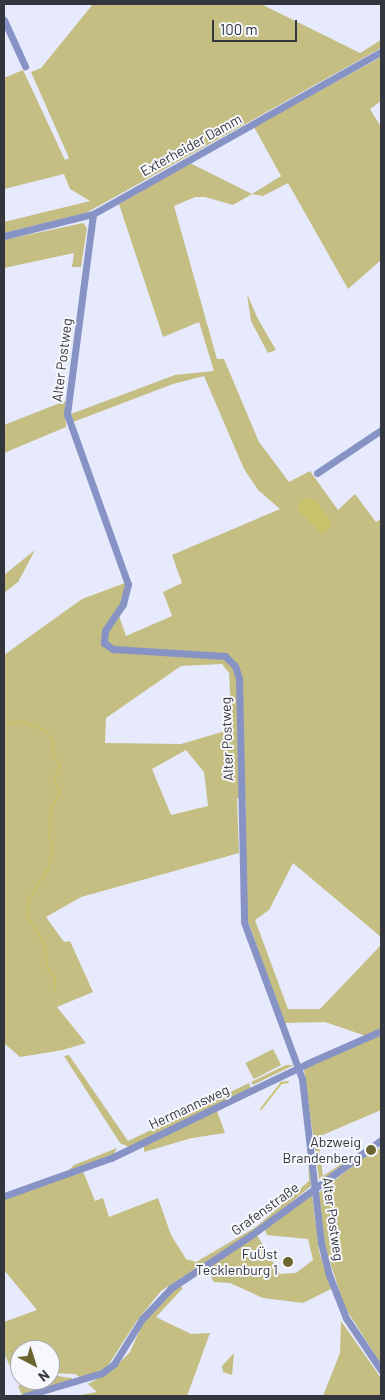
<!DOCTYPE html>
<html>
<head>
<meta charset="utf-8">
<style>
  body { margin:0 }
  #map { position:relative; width:385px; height:1400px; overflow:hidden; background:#e6eafc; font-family:Barlow,sans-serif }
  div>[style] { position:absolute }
  .green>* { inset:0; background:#c4be82; transform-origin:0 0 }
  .water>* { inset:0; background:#cbc26e }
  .stream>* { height:2px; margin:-1px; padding:0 1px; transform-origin:1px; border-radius:1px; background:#cbc26e }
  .minor>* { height:7px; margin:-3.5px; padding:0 3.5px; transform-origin:3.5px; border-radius:3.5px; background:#8793c5 }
  .dots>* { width:14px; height:14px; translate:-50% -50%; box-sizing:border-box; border:2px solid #f7f8fc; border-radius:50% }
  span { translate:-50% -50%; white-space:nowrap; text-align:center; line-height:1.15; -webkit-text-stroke:4px #f7f8fc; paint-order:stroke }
  .street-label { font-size:14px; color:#34363e }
  .poi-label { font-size:14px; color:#34363e }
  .right { translate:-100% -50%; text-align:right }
  .frame { position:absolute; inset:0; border:5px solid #34363e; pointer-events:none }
  .north { position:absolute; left:10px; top:1340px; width:50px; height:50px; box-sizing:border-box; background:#f7f8fc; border:1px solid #a9aab0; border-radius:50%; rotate:140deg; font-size:14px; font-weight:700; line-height:20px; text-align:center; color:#34363e }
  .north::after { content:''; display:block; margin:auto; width:18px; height:22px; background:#6b6532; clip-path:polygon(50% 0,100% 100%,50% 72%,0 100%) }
  .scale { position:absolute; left:212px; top:20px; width:85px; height:22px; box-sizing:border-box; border:2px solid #34363e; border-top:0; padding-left:6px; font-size:15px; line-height:18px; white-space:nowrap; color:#34363e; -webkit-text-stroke:4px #f7f8fc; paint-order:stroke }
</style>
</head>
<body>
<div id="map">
  <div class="green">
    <i style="clip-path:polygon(93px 4px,261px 4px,360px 53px,381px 40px,381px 48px,86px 213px,4px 233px,4px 222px,90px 201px,70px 189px,64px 174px,4px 189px,4px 78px,23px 70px,65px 160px,69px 158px,31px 72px,41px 68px)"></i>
    <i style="clip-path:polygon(evenodd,381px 57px,381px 101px,370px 109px,381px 127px,381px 260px,348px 289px,288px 183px,263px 196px,252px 194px,233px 205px,205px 197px,195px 197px,174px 206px,217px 359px,224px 359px,259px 442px,289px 482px,310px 471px,338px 510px,355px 494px,376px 522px,381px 519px,381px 937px,293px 863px,269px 910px,255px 920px,288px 1009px,320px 1009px,381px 945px,381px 1029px,366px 1036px,325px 1022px,284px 1023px,248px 921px,244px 888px,246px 802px,237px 798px,239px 853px,81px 897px,46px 917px,64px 942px,70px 941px,93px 992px,57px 1007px,86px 1043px,63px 1050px,20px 1057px,4px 1043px,4px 655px,82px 599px,125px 583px,130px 593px,119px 616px,126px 636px,172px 616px,163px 592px,182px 583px,172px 555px,280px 509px,258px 490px,244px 469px,204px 376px,173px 384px,73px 422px,71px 414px,175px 375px,214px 371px,199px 322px,163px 337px,119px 204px,190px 163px,252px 194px,281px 176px,254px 127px,381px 57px,222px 664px,229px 673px,232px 729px,181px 744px,105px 743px,106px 718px,181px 666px,222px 664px,381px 57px,186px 750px,204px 772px,208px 806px,171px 815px,152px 769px,186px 750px)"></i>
    <i style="clip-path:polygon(83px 223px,87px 228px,81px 267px,72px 267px,74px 253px,4px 268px,4px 240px)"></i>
    <i style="clip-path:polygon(247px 294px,258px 319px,276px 350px,268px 353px,251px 321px)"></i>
    <i style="clip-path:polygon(65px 401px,66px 427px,4px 453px,4px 425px)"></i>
    <i style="clip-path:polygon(35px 550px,18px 582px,4px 593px,4px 575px)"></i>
    <i style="clip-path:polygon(381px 1035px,381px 1110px,318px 1137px,323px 1176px,372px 1144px,323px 1179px,319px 1179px,304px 1069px)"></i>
    <i style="left:273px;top:1049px;width:18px;height:31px;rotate:63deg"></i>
    <i style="clip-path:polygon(69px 1055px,128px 1141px,249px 1083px,251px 1088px,129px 1147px,120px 1143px,64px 1056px)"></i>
    <i style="clip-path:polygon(286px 1065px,294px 1065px,253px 1085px,251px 1082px)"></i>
    <i style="clip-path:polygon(217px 1111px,225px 1133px,192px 1138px,144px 1152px,144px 1145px)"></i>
    <i style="clip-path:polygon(117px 1148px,114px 1154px,68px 1171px,74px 1165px)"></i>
    <i style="clip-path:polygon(376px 1148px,381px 1149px,381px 1364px,344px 1306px,325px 1246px,318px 1193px)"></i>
    <i style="clip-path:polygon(308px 1150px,311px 1186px,263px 1225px,161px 1291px,136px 1322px,107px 1367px,83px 1379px,75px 1374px,50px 1373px,50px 1350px,20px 1350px,20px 1380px,23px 1380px,17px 1382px,4px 1353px,4px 1322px,37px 1310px,4px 1270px,4px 1200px,83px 1171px,95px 1201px,103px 1198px,109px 1217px,158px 1198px,171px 1235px,186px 1259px,196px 1262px,256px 1227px,309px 1181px)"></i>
    <i style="clip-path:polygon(312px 1195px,319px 1251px,331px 1289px,303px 1303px,263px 1298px,230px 1283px,214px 1282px,206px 1268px,257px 1235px,280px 1274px,296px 1273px,313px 1260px,308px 1239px,267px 1235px,265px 1230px)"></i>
    <i style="clip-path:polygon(178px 1285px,183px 1288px,156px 1317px,191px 1334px,210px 1333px,187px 1396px,75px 1396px,97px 1392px,88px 1384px,111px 1371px,130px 1352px,142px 1325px,157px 1304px)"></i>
    <i style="clip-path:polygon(341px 1321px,381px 1378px,381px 1396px,323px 1396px,340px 1353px)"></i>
    <i style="clip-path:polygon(234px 1353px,232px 1375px,223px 1372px,222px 1366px)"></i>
    <i style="clip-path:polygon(57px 1376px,72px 1378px,72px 1381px,22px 1395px,18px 1386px)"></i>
  </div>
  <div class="water">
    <i style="clip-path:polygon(304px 497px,316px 500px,332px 524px,322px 534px,297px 509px)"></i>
  </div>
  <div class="stream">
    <i style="left:4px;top:724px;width:20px;rotate:-6deg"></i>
    <i style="left:24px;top:722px;width:19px;rotate:21deg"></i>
    <i style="left:42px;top:729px;width:9px;rotate:41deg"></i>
    <i style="left:49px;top:735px;width:12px;rotate:66deg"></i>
    <i style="left:54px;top:746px;width:5px;rotate:112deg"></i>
    <i style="left:52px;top:751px;width:17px;rotate:62deg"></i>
    <i style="left:60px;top:766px;width:15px;rotate:113deg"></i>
    <i style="left:54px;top:780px;width:14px;rotate:65deg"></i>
    <i style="left:60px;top:793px;width:17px;rotate:123deg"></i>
    <i style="left:51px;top:807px;width:29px;rotate:94deg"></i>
    <i style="left:49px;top:836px;width:13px;rotate:72deg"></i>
    <i style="left:53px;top:848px;width:22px;rotate:103deg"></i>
    <i style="left:48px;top:869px;width:36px;rotate:122deg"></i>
    <i style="left:29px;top:899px;width:11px;rotate:95deg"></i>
    <i style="left:28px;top:910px;width:9px;rotate:84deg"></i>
    <i style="left:29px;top:919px;width:31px;rotate:58deg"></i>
    <i style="left:45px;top:945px;width:23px;rotate:85deg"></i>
    <i style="left:47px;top:968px;width:13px;rotate:51deg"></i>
    <i style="left:55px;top:978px;width:12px;rotate:90deg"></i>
    <i style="left:261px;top:1109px;width:33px;rotate:-52deg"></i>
    <i style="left:281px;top:1083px;width:7px;rotate:-8deg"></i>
  </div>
  <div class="minor">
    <i style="left:4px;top:20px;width:51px;rotate:65.5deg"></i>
    <i style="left:93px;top:214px;width:202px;rotate:97.4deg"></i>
    <i style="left:67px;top:414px;width:181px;rotate:70.3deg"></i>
    <i style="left:128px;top:584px;width:21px;rotate:104deg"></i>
    <i style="left:123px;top:604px;width:32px;rotate:124deg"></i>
    <i style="left:105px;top:631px;width:12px;rotate:95deg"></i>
    <i style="left:104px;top:643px;width:11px;rotate:34deg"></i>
    <i style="left:113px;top:649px;width:112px;rotate:3.6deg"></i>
    <i style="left:225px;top:656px;width:14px;rotate:45deg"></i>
    <i style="left:235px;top:666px;width:13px;rotate:72deg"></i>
    <i style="left:239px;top:678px;width:244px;rotate:88.8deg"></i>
    <i style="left:244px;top:922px;width:167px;rotate:69.7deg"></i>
    <i style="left:302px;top:1079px;width:165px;rotate:83.4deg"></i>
    <i style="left:321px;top:1243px;width:33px;rotate:76deg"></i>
    <i style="left:329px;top:1275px;width:46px;rotate:68.4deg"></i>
    <i style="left:346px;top:1318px;width:63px;rotate:56.1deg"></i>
    <i style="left:4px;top:236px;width:92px;rotate:-13.9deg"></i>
    <i style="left:93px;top:214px;width:330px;rotate:-29.4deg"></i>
    <i style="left:317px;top:473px;width:77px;rotate:-33.9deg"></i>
    <i style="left:4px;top:1196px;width:114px;rotate:-19.6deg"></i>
    <i style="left:111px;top:1158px;width:216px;rotate:-25.7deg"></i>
    <i style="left:306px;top:1064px;width:82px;rotate:-23.7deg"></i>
    <i style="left:25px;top:1396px;width:80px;rotate:-16.6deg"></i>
    <i style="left:102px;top:1373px;width:15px;rotate:-37deg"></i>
    <i style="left:114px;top:1364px;width:53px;rotate:-58.1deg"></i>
    <i style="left:142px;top:1319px;width:42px;rotate:-46.9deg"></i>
    <i style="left:171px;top:1288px;width:95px;rotate:-33.4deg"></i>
    <i style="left:250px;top:1236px;width:162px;rotate:-36.2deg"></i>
  </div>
  <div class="dots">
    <i style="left:371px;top:1150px;background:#6b6532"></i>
    <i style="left:288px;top:1262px;background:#6b6532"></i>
  </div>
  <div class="street-label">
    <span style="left:191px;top:145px;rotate:-29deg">Exterheider Damm</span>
    <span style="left:62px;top:360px;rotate:-83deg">Alter Postweg</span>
    <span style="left:227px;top:739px;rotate:-92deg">Alter Postweg</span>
    <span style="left:189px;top:1107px;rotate:-25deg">Hermannsweg</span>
    <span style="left:265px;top:1209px;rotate:-36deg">Grafenstraße</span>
    <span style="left:333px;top:1219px;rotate:82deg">Alter Postweg</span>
  </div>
  <div class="poi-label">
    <span class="right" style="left:361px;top:1150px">Abzweig<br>Brandenberg</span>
    <span class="right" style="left:278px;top:1262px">FuÜst<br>Tecklenburg 1</span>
  </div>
  <div class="frame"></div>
  <div class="north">N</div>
  <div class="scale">100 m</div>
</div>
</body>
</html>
